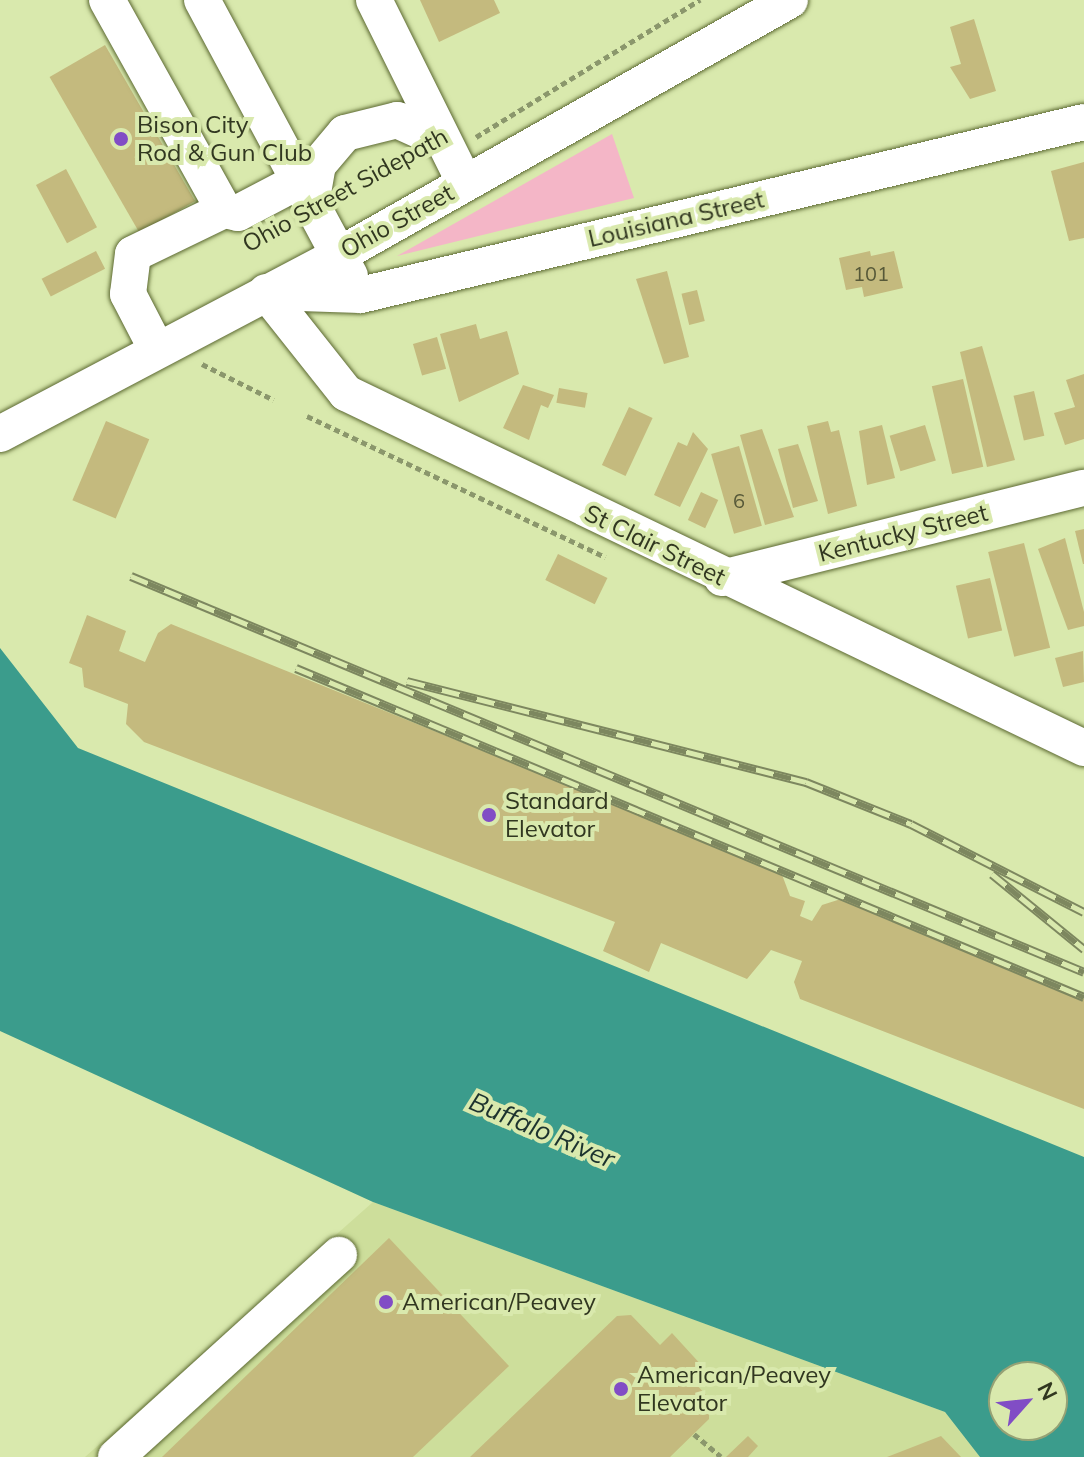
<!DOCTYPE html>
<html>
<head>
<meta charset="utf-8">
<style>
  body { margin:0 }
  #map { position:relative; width:1084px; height:1457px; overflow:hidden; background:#d9e9ad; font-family:Mulish,sans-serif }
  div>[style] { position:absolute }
  .built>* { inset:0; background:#cdde9b }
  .green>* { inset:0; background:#f4b6c7 }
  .water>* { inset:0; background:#3b9c8c }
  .building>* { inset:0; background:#c4ba7e; transform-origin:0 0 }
  .path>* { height:5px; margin-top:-2.5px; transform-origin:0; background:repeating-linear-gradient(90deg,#8b976c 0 6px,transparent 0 10px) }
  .roads { filter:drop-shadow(0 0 2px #5c6932) drop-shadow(0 0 2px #5c6932) }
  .minor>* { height:36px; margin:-18px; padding:0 18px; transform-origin:18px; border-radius:18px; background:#fff }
  .rail>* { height:9px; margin-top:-4.5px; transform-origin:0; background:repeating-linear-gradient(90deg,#d9e9ad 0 18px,#7d875f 0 36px); box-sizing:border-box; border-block:2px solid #7d875f }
  .dots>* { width:22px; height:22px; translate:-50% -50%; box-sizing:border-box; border:4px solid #d9e9ad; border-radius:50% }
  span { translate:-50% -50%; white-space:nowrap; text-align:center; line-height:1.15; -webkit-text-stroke:8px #d9e9ad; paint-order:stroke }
  .number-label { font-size:20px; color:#565838 }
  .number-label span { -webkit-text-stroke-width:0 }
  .poi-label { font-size:24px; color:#313720 }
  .left { translate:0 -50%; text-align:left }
  .street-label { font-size:24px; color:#313720 }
  .water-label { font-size:26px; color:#1c322e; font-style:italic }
  .north { position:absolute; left:988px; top:1361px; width:80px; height:80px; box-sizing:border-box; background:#d9e9ad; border:2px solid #96a275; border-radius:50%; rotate:63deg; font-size:22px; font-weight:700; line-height:32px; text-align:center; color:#313720 }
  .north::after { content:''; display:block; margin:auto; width:28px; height:36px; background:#814dc5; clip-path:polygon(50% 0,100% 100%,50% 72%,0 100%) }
</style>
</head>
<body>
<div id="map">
  <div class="built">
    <i style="clip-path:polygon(373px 1202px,945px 1412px,980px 1457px,85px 1457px)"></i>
  </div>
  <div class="green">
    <i style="clip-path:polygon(612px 134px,634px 198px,397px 256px)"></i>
  </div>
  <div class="water">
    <i style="clip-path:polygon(evenodd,0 648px,78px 748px,1084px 1157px,1084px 1457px,980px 1457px,945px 1412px,373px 1202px,0 1031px,0 648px,1004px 1377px,1052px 1377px,1052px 1425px,1004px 1425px,1004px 1377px)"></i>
  </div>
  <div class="building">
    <i style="clip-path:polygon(420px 0,494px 0,500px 13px,439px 42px)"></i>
    <i style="clip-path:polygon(974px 19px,996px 91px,970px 99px,950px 67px,961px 64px,950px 27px)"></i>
    <i style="left:105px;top:45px;width:180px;height:64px;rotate:60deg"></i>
    <i style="clip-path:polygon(1084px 162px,1084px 238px,1069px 241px,1051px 171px)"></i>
    <i style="left:66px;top:169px;width:66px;height:34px;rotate:62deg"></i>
    <i style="left:96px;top:251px;width:20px;height:61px;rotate:63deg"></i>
    <i style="clip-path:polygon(870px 251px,871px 256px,894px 251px,903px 288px,864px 297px,862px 287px,846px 290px,839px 258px)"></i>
    <i style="clip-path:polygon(667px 271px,689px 357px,664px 364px,636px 279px)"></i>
    <i style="left:697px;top:290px;width:32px;height:16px;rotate:76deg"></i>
    <i style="clip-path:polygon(476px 324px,480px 339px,507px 331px,519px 374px,459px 402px,440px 334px)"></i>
    <i style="left:437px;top:337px;width:33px;height:25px;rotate:74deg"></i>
    <i style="clip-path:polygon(982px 346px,1015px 460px,987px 467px,960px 352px)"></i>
    <i style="clip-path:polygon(1084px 374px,1084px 439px,1065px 445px,1054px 413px,1075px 407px,1066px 380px)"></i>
    <i style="left:963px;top:379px;width:90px;height:32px;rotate:77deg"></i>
    <i style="clip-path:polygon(523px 385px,554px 395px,548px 408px,541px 405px,529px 440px,503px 428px)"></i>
    <i style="left:559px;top:388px;width:29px;height:15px;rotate:10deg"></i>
    <i style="left:1034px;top:391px;width:46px;height:21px;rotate:77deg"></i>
    <i style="left:629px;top:407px;width:26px;height:64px;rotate:25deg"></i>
    <i style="left:106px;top:421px;width:47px;height:86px;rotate:23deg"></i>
    <i style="clip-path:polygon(828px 421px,831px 432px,839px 430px,857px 506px,828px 514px,807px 426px)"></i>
    <i style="clip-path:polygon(882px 425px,895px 478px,867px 485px,859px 431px)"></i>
    <i style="left:925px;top:425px;width:37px;height:37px;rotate:73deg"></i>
    <i style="clip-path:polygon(762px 429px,794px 517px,765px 525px,740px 435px)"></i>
    <i style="clip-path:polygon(693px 432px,708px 449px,680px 507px,654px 495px,678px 442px,687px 446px)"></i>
    <i style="clip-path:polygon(798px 444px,818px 501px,793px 508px,778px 449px)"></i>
    <i style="left:739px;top:446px;width:83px;height:29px;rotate:74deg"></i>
    <i style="left:701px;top:492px;width:19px;height:31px;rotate:25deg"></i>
    <i style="clip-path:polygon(1084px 529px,1084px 564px,1083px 564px,1075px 531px)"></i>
    <i style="clip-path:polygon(1065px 538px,1084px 612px,1084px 626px,1068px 630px,1038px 549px)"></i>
    <i style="left:1024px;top:543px;width:108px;height:37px;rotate:76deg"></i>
    <i style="left:558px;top:554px;width:55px;height:29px;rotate:26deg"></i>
    <i style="left:990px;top:578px;width:54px;height:35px;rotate:77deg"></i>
    <i style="clip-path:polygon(87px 615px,126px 631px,119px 651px,145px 662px,158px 633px,171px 624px,781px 872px,790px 896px,805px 901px,800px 916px,812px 921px,822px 905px,844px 898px,1084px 999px,1084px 1109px,800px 999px,794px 982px,802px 961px,771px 950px,747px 979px,661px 943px,649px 972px,603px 951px,615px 922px,144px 742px,126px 724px,128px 704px,84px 687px,82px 668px,69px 663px)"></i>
    <i style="clip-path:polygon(1083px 651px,1084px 682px,1063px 687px,1055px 658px)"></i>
    <i style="clip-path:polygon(389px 1238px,509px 1366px,413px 1457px,162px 1457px)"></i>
    <i style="clip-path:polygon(631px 1315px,660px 1345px,672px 1333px,704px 1368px,691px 1379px,709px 1398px,709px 1419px,670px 1457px,470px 1457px,617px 1316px)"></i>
    <i style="clip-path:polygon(748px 1436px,758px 1446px,748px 1457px,726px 1457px)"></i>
    <i style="clip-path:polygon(941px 1436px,961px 1457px,887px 1457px)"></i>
  </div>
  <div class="path">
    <i style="left:476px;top:137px;width:263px;rotate:-31.5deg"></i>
    <i style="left:202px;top:364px;width:80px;rotate:26.6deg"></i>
    <i style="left:307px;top:416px;width:330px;rotate:25.3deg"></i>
    <i style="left:694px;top:1434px;width:35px;rotate:40deg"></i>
  </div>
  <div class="roads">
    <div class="minor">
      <i style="left:107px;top:0;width:240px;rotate:60.9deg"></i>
      <i style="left:224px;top:210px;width:14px;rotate:12deg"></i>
      <i style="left:238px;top:213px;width:69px;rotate:-27.7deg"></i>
      <i style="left:202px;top:0;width:313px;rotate:61.8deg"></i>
      <i style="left:374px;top:0;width:204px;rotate:63.6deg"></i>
      <i style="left:311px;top:204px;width:40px;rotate:-80deg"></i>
      <i style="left:318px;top:165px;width:42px;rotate:-49.8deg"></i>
      <i style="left:345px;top:133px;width:54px;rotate:-14deg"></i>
      <i style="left:397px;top:120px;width:48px;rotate:24.4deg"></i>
      <i style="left:266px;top:292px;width:129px;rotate:51.6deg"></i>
      <i style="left:346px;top:393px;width:819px;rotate:25.69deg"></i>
      <i style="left:270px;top:292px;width:91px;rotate:1.9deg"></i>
      <i style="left:361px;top:295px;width:743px;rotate:-13.46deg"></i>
      <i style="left:157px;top:350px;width:63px;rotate:-117.4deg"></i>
      <i style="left:128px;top:294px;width:40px;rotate:-82.9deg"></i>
      <i style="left:133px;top:254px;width:101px;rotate:-25.8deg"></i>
      <i style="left:0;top:434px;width:383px;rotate:-27.8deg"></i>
      <i style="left:339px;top:255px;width:518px;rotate:-29.48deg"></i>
      <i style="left:722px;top:578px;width:373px;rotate:-14deg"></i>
      <i style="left:116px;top:1457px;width:301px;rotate:-42.2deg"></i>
    </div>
  </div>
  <div class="rail">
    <i style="left:131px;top:576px;width:1032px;rotate:22.56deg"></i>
    <i style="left:296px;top:668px;width:854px;rotate:22.66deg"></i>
    <i style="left:407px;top:681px;width:412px;rotate:14.2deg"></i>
    <i style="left:806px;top:782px;width:113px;rotate:21.8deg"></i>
    <i style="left:911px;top:824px;width:194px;rotate:27deg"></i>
    <i style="left:992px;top:874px;width:119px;rotate:39.2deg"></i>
  </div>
  <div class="dots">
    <i style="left:121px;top:139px;background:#814dc5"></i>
    <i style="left:489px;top:815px;background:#814dc5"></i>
    <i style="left:386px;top:1302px;background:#814dc5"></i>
    <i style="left:621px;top:1389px;background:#814dc5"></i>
  </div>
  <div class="number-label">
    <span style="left:871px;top:273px">101</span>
    <span style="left:739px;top:500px">6</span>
  </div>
  <div class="poi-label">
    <span class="left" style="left:137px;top:139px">Bison City<br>Rod &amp; Gun Club</span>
    <span class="left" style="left:505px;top:815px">Standard<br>Elevator</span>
    <span class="left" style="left:402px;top:1302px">American/Peavey</span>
    <span class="left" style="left:637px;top:1389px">American/Peavey<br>Elevator</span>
  </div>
  <div class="street-label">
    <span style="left:345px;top:190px;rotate:-29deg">Ohio Street Sidepath</span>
    <span style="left:676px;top:219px;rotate:-13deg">Louisiana Street</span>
    <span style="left:397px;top:221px;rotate:-29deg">Ohio Street</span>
    <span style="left:903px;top:533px;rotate:-14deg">Kentucky Street</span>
    <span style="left:655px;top:545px;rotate:26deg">St Clair Street</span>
  </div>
  <div class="water-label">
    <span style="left:542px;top:1130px;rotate:23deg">Buffalo River</span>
  </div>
  <div class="north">N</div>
</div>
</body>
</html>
